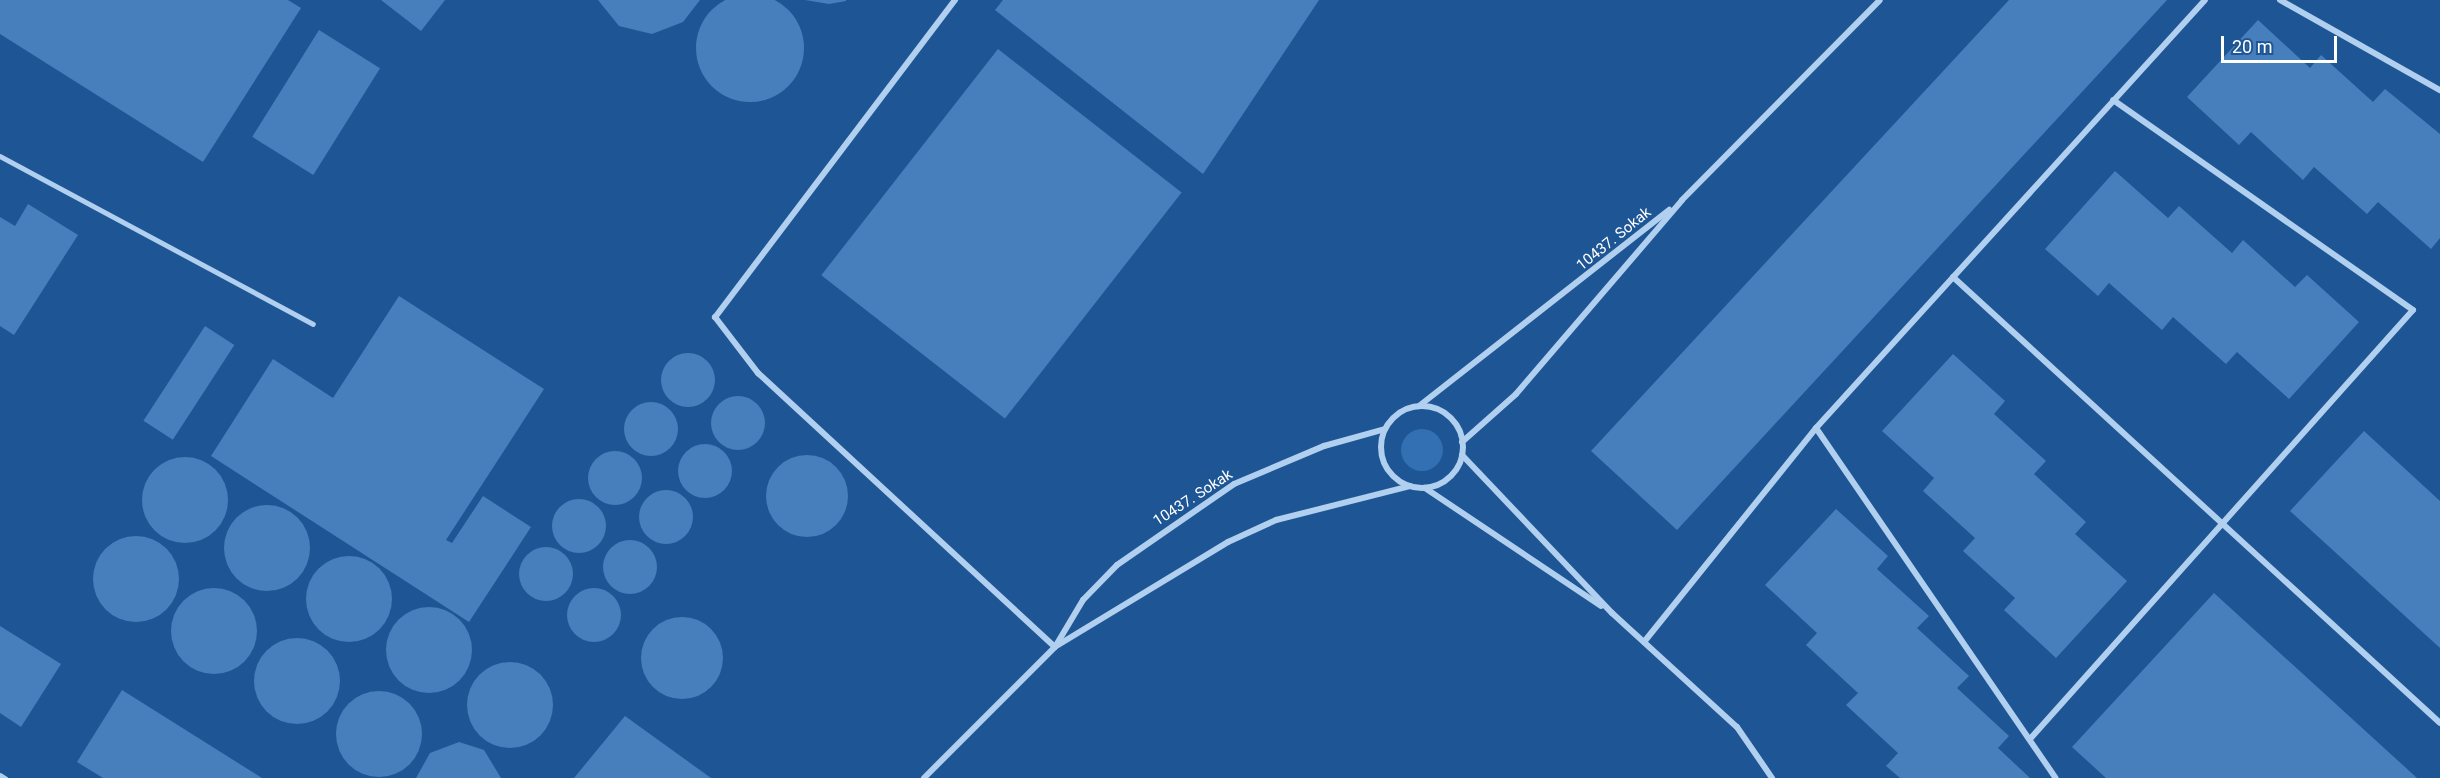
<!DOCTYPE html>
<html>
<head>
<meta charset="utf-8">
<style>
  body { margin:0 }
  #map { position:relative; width:2440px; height:778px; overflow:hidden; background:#1e5695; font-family:Roboto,sans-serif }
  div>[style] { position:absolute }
  .green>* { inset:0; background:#3270b3 }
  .round { border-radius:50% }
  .building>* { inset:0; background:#467fbc; transform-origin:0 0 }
  .service>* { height:4.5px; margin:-2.25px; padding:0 2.25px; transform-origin:2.25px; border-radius:2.25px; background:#b1cfef }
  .minor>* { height:6px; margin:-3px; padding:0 3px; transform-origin:3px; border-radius:3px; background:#b1cfef }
  .minor>.ring { margin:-3px; padding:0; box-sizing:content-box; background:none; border:6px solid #b1cfef; border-radius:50% }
  span { translate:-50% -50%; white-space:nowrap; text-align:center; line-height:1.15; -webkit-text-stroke:4.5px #1e5695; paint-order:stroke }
  .street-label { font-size:15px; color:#fff }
  .scale { position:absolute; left:2221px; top:36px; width:116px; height:27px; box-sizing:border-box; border:3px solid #fff; border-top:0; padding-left:8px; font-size:18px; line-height:21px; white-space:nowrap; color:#fff; -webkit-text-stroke:4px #1e5695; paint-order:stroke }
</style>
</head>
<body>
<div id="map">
  <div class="green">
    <i class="round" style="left:1401px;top:429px;width:42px;height:42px"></i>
  </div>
  <div class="building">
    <i class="round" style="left:696px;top:-6px;width:108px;height:108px"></i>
    <i style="clip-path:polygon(0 0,288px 0,301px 8px,203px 162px,0 34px)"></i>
    <i style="clip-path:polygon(381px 0,445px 0,421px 31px)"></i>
    <i style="clip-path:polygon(598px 0,700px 0,683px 22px,652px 34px,619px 26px)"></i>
    <i style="clip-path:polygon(805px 0,846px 0,846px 1px,829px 4px)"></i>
    <i style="clip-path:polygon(1003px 0,1319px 0,1203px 174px,995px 10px)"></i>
    <i style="clip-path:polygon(2009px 0,2167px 0,1677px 530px,1591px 451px)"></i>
    <i style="clip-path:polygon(2258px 20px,2310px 68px,2321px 55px,2373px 102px,2385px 89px,2440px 134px,2440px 238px,2431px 249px,2378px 202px,2367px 214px,2314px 167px,2303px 180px,2251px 132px,2239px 145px,2187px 97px)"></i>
    <i style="left:319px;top:30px;width:72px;height:126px;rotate:32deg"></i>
    <i style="left:998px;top:49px;width:233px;height:287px;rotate:38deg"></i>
    <i style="clip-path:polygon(2115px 171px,2168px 218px,2179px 206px,2232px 253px,2243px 240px,2295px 287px,2307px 275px,2359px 322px,2289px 399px,2237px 352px,2226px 364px,2173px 317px,2162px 330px,2109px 283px,2098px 296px,2045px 249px)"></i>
    <i style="clip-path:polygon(28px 204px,78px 235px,14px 335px,0 326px,0 217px,15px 226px)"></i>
    <i style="clip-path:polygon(399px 296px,544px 389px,446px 540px,452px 543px,483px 496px,531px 527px,469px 622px,211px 456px,273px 359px,333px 398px)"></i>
    <i style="left:205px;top:326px;width:35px;height:113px;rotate:33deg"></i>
    <i class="round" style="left:661px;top:353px;width:54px;height:54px"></i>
    <i style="clip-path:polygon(1953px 354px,2005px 401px,1994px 414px,2046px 461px,2034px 474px,2086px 522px,2075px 534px,2127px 581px,2056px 658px,2004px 610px,2015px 598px,1963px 551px,1975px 538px,1923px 491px,1934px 478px,1882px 431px)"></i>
    <i class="round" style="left:711px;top:396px;width:54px;height:54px"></i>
    <i class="round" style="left:624px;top:402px;width:54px;height:54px"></i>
    <i style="clip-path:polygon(2364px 431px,2440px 501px,2440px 648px,2290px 511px)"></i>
    <i class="round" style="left:678px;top:444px;width:54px;height:54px"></i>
    <i class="round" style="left:588px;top:451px;width:54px;height:54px"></i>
    <i class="round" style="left:766px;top:455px;width:82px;height:82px"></i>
    <i class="round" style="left:142px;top:457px;width:86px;height:86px"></i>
    <i class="round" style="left:639px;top:490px;width:54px;height:54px"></i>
    <i class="round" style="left:552px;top:499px;width:54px;height:54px"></i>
    <i class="round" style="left:224px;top:505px;width:86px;height:86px"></i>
    <i style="clip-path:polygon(1836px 509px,1888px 556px,1877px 569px,1929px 616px,1917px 628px,1969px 676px,1957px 688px,2009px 736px,1998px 748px,2030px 778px,1900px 778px,1886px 766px,1898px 753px,1846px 705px,1858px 693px,1806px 645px,1817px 633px,1765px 585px)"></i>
    <i class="round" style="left:93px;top:536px;width:86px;height:86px"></i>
    <i class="round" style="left:603px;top:540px;width:54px;height:54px"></i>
    <i class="round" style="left:519px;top:547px;width:54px;height:54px"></i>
    <i class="round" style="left:306px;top:556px;width:86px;height:86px"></i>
    <i class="round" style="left:567px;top:588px;width:54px;height:54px"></i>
    <i class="round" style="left:171px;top:588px;width:86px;height:86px"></i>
    <i style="clip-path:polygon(2214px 593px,2417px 778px,2106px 778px,2072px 747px)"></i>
    <i class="round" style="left:386px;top:607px;width:86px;height:86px"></i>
    <i class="round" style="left:641px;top:617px;width:82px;height:82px"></i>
    <i style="clip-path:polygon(0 626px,61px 664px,21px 727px,0 713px)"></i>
    <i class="round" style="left:254px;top:638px;width:86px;height:86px"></i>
    <i class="round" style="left:467px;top:662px;width:86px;height:86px"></i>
    <i style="clip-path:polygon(122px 690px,262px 778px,103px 778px,77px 762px)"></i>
    <i class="round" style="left:336px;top:691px;width:86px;height:86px"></i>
    <i style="clip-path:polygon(625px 716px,711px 778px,574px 778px)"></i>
    <i style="clip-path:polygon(459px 742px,484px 750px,501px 778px,416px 778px,430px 753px)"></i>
  </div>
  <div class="service">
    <i style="left:0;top:156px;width:355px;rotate:28.2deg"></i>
    <i style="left:0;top:775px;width:6px;rotate:31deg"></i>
  </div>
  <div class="minor">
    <i style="left:955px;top:0;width:398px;rotate:127.1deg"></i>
    <i style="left:715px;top:317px;width:71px;rotate:52.5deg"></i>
    <i style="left:758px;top:373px;width:404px;rotate:42.7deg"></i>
    <i style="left:2280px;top:0;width:184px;rotate:29.4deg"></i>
    <i style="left:1953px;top:277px;width:660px;rotate:42.48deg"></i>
    <i style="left:1419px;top:406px;width:318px;rotate:-38.1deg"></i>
    <i class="ring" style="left:1381px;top:406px;width:76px;height:76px"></i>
    <i style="left:1816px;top:428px;width:424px;rotate:55.6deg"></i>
    <i style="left:1462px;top:442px;width:72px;rotate:-41.6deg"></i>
    <i style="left:1516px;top:394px;width:255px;rotate:-49.4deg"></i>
    <i style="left:1682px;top:200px;width:281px;rotate:-45.3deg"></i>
    <i style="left:1462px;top:455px;width:218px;rotate:46.5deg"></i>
    <i style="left:1612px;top:613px;width:169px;rotate:42.4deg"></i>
    <i style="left:1737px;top:727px;width:62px;rotate:55.5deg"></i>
    <i style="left:1425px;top:488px;width:212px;rotate:33.8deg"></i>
    <i style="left:1644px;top:642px;width:275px;rotate:-51.2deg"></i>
    <i style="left:1816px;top:428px;width:578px;rotate:-47.73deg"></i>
    <i style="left:1058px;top:645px;width:199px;rotate:-31.2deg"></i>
    <i style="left:1228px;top:542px;width:53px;rotate:-24.6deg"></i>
    <i style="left:1276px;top:520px;width:138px;rotate:-14.2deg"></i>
    <i style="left:2030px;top:739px;width:575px;rotate:-48.24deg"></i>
    <i style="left:2413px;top:310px;width:366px;rotate:-145deg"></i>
    <i style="left:924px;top:778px;width:185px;rotate:-45deg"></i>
    <i style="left:1055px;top:647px;width:55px;rotate:-59.2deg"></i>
    <i style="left:1083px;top:600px;width:49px;rotate:-45.8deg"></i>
    <i style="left:1117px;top:565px;width:142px;rotate:-34.7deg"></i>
    <i style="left:1234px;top:484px;width:98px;rotate:-22.9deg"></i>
    <i style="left:1324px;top:446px;width:63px;rotate:-15.6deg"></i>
  </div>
  <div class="street-label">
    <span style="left:1614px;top:239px;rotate:-39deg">10437. Sokak</span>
    <span style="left:1193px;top:498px;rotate:-33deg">10437. Sokak</span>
  </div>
  <div class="scale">20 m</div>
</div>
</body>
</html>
